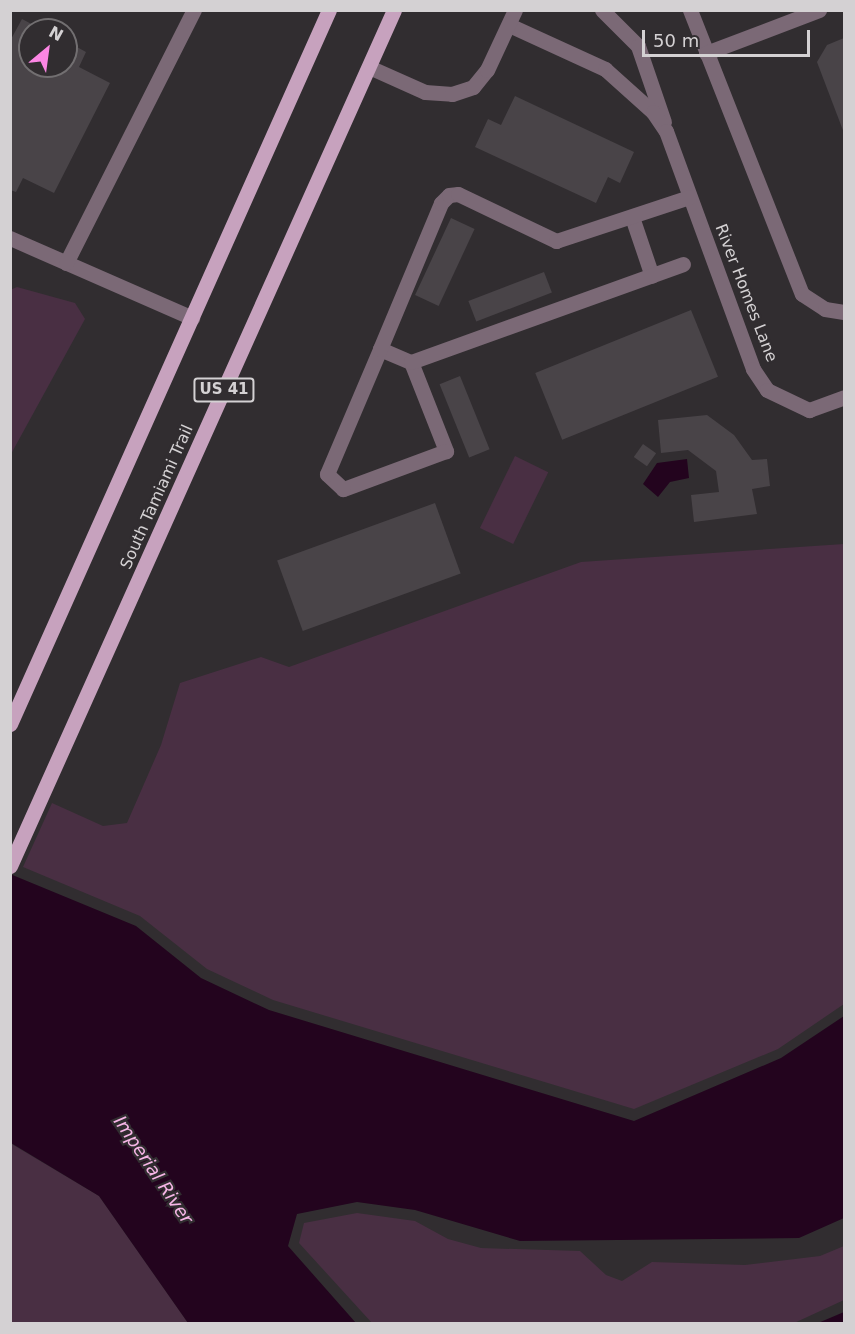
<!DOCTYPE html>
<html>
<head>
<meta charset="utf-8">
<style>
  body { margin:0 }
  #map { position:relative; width:855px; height:1334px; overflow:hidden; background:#312d30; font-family:"DejaVu Sans",sans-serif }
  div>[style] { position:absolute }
  .green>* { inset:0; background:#492f43; transform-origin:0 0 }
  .water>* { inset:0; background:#23041e }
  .building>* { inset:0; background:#494448; transform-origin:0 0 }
  .minor>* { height:15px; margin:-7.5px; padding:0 7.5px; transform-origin:7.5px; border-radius:7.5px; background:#7b6976 }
  .major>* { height:15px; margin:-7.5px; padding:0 7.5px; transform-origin:7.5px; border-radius:7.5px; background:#c7a2be }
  span { translate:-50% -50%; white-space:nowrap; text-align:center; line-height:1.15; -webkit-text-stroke:4.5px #312d30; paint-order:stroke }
  .shield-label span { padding:2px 4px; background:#312d30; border:2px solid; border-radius:4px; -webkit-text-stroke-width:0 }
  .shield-label { font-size:15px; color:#d4d1d3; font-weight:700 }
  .street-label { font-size:16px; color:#d4d1d3 }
  .water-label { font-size:18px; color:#f6b5e6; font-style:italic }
  .frame { position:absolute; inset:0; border:12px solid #d4d1d3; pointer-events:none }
  .north { position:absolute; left:18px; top:18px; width:60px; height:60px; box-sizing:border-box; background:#312d30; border:2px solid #726f71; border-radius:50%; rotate:29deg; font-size:16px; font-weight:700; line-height:24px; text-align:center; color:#d4d1d3 }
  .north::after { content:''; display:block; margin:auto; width:21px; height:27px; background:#fc86e4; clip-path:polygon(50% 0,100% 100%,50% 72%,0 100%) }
  .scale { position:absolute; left:642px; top:30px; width:168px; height:27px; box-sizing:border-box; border:3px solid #d4d1d3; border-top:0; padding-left:8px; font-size:18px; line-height:21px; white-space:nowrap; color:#d4d1d3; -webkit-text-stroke:4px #312d30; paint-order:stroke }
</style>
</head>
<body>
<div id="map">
  <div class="green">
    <i style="clip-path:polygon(17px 287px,75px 303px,85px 319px,11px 454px,10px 290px)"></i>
    <i style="left:515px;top:456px;width:37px;height:80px;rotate:26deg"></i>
    <i style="clip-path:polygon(844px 544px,844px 1004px,778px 1049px,634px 1109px,273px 1000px,207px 969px,140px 916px,23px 867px,52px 803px,103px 826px,127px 823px,161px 745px,180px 683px,261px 657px,289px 667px,581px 562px)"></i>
    <i style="clip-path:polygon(10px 1143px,99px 1196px,188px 1323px,11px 1323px)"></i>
    <i style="clip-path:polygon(357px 1213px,415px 1221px,448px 1239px,481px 1248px,580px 1251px,606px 1275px,622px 1281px,652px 1262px,745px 1265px,820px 1256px,844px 1246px,844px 1300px,792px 1324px,372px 1323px,299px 1243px,304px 1223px)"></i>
  </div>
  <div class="water">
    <i style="clip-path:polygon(687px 459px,689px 478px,670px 482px,658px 497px,643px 484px,657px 463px)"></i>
    <i style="clip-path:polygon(10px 874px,136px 926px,201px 978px,269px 1010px,634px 1121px,781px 1058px,844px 1016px,844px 1218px,799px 1238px,520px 1241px,415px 1210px,357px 1202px,297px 1214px,288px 1246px,356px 1323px,188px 1323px,99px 1196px,11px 1143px)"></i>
    <i style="clip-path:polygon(844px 1312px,844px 1323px,818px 1323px)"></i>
  </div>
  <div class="building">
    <i style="clip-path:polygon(22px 19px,43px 30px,30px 30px,30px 66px,66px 66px,66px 41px,86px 52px,79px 67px,110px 83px,54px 193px,23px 178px,16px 192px,10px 190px,10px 41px)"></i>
    <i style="clip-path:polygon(844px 38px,844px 133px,817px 62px,827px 45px)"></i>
    <i style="clip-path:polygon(515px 96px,634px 152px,620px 183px,608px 177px,596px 203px,475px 147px,488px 119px,501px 125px)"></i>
    <i style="left:451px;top:218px;width:26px;height:85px;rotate:25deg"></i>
    <i style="left:544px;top:272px;width:22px;height:81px;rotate:69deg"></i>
    <i style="left:691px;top:310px;width:72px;height:168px;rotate:68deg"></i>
    <i style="left:460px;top:376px;width:79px;height:22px;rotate:68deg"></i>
    <i style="clip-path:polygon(707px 415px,734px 435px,752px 460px,767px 459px,770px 486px,752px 489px,757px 514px,694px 522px,691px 495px,719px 492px,716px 471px,688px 450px,661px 453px,658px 420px)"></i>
    <i style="left:643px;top:444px;width:16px;height:16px;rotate:35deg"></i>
    <i style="left:435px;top:503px;width:75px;height:168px;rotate:70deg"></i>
  </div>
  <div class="minor">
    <i style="left:602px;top:10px;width:51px;rotate:45deg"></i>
    <i style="left:638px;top:46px;width:80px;rotate:71.1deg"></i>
    <i style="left:690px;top:10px;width:305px;rotate:68.5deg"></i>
    <i style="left:802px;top:294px;width:27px;rotate:33deg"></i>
    <i style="left:825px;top:309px;width:19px;rotate:9deg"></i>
    <i style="left:509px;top:25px;width:106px;rotate:24.6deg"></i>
    <i style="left:605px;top:69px;width:64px;rotate:41.9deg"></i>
    <i style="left:653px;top:112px;width:23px;rotate:56deg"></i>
    <i style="left:666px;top:131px;width:253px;rotate:69.9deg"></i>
    <i style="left:753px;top:369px;width:25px;rotate:56deg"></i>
    <i style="left:767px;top:390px;width:47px;rotate:25.5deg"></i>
    <i style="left:809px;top:410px;width:37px;rotate:-20deg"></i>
    <i style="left:706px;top:53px;width:121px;rotate:-20.8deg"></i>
    <i style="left:369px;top:67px;width:61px;rotate:24.1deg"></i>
    <i style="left:425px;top:92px;width:27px;rotate:4deg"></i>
    <i style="left:452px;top:94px;width:22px;rotate:-18deg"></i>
    <i style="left:473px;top:87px;width:22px;rotate:-51deg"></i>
    <i style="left:487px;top:70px;width:66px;rotate:-65deg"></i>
    <i style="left:632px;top:217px;width:62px;rotate:71.3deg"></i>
    <i style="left:10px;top:238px;width:199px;rotate:23.7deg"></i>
    <i style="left:66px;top:263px;width:284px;rotate:-63.2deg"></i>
    <i style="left:380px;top:349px;width:34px;rotate:23deg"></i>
    <i style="left:411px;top:362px;width:96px;rotate:68.5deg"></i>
    <i style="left:446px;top:451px;width:110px;rotate:159.7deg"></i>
    <i style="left:343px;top:489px;width:22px;rotate:-137deg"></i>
    <i style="left:327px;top:474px;width:136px;rotate:-67deg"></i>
    <i style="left:380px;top:349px;width:158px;rotate:-67.3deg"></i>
    <i style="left:441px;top:203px;width:11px;rotate:-45deg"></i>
    <i style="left:449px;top:195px;width:9px;rotate:-6deg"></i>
    <i style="left:458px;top:194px;width:109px;rotate:25.6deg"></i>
    <i style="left:556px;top:241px;width:140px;rotate:-18.3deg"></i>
    <i style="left:411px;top:362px;width:289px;rotate:-19.8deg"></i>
  </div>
  <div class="major">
    <i style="left:10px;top:724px;width:782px;rotate:-65.93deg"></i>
    <i style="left:10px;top:866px;width:938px;rotate:-65.84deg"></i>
  </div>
  <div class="shield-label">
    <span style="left:224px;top:390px">US 41</span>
  </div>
  <div class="street-label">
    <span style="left:746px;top:293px;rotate:69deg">River Homes Lane</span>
    <span style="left:157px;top:497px;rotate:-66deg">South Tamiami Trail</span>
  </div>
  <div class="water-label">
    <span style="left:153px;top:1170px;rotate:56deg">Imperial River</span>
  </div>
  <div class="frame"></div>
  <div class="north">N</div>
  <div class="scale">50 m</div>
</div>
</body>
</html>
